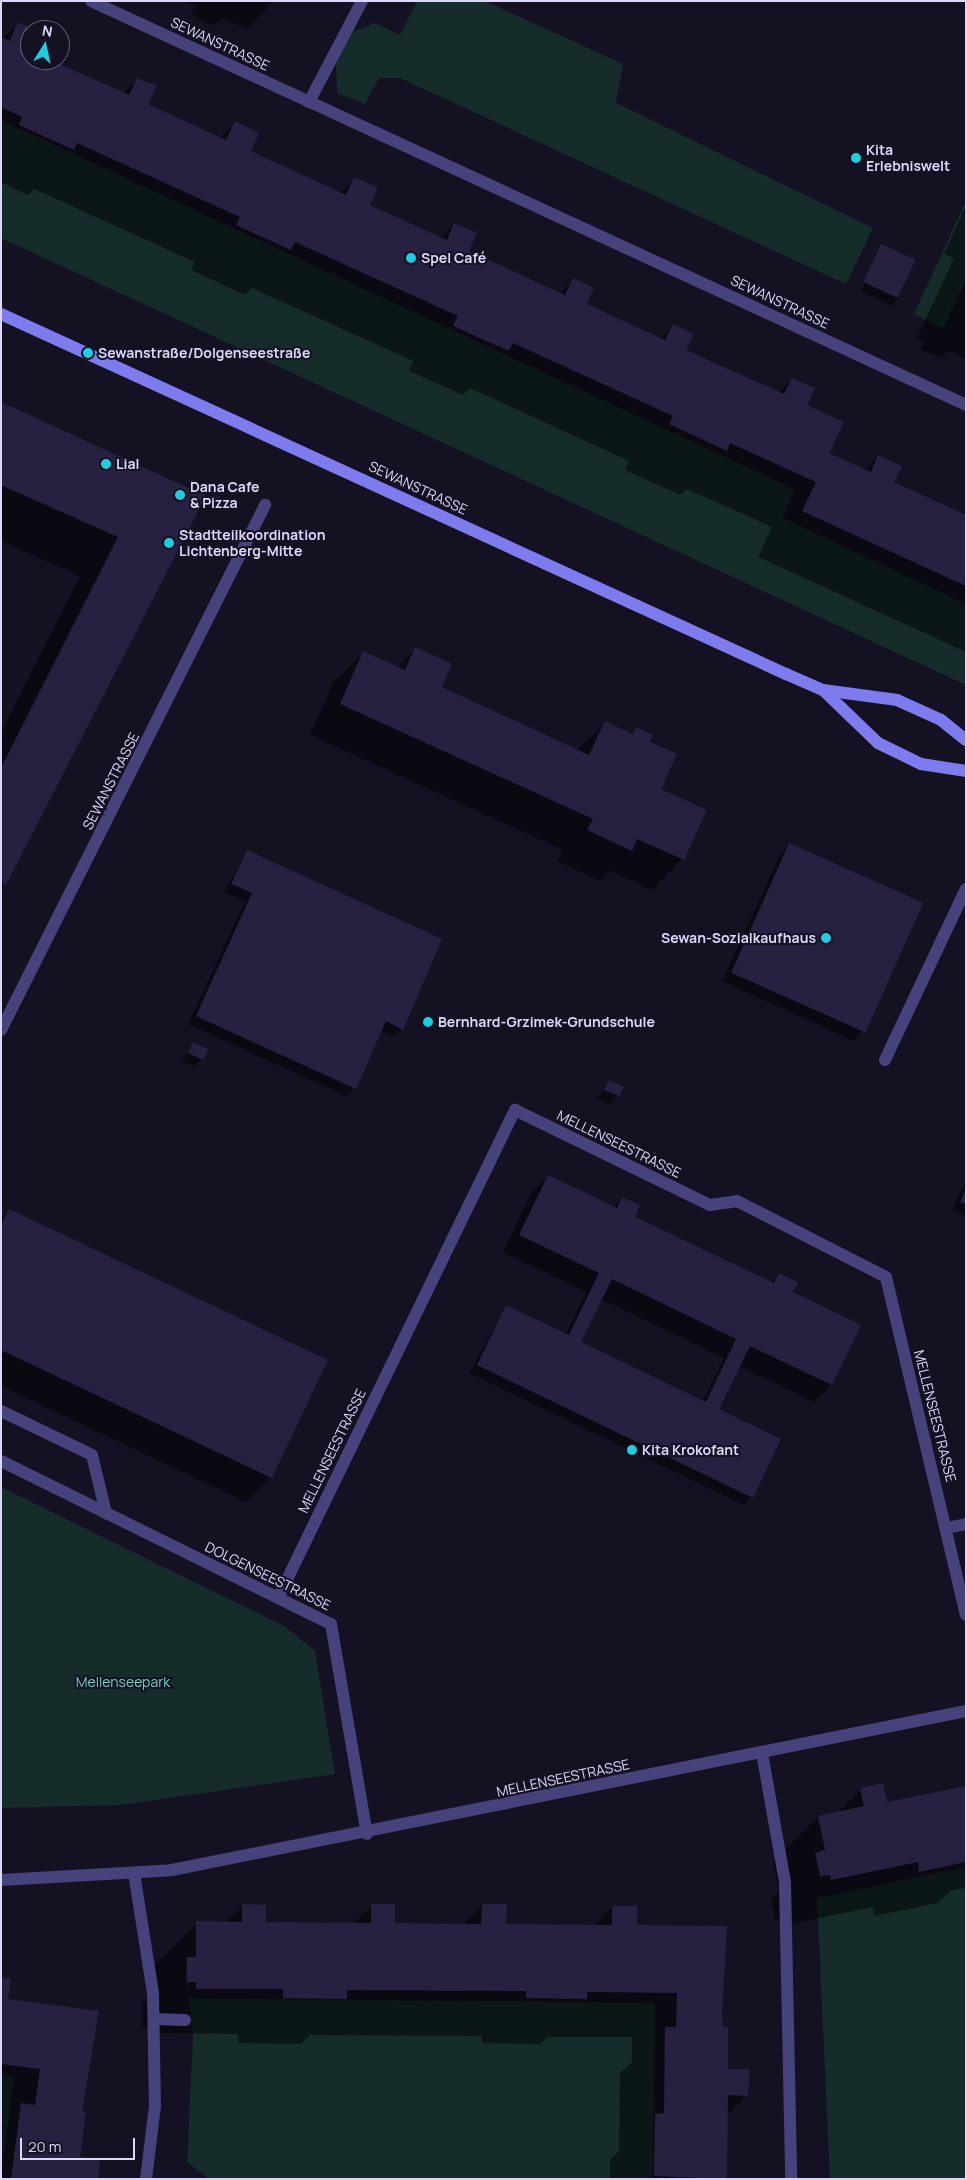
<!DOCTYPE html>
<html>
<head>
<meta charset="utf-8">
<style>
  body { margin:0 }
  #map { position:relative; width:967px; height:2180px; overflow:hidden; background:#141123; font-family:Manrope,sans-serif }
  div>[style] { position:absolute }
  .green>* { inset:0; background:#152c2b }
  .shadow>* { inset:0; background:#0007; transform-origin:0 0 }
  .building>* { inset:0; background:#272041; transform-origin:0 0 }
  .lane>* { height:12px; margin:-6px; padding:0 6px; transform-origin:6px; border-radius:6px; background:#45427c }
  .street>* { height:12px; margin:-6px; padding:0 6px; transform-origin:6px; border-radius:6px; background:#45427c }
  .secondary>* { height:12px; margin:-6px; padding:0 6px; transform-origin:6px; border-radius:6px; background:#7e7bee }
  .dots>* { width:14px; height:14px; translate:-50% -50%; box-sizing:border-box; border:2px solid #141123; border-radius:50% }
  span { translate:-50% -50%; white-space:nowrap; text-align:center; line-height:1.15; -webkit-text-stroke:4px #141123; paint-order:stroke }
  .street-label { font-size:14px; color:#dcd8fa }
  .poi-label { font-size:14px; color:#dcd8fa; font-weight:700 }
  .left { translate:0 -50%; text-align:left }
  .right { translate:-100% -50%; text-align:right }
  .park-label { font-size:14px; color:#6dd1b8 }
  .frame { position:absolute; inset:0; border:2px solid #dcd8fa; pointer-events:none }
  .north { position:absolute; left:20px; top:20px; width:50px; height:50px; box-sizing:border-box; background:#141123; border:1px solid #646179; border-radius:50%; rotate:10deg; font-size:14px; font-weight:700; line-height:20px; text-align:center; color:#dcd8fa }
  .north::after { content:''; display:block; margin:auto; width:18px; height:22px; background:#1dcde1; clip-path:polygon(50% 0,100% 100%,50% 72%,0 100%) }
  .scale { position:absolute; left:20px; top:2138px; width:115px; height:22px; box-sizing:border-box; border:2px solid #dcd8fa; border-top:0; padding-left:6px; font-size:15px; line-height:18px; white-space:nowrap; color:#dcd8fa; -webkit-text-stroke:4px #141123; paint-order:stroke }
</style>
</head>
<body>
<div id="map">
  <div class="green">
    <i style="clip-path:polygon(417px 1px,485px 1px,623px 64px,616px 103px,873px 228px,846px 284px,400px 78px,379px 78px,365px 104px,337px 93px,336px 64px,352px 32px,375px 23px,400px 35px)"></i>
    <i style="clip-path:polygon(1px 120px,794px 489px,783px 518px,966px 604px,966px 685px,1px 238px)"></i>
    <i style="clip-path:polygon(966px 201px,966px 280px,943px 329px,914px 314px)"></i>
    <i style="clip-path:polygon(1px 1487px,284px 1626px,315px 1651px,335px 1774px,121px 1805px,1px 1808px)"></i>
    <i style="clip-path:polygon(966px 1867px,966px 2179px,830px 2179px,817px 1898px)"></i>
    <i style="clip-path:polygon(188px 1998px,655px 2003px,653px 2179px,209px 2179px,187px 2162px,193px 2037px)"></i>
    <i style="clip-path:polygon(1px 2074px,14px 2076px,1px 2175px)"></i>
  </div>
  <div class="shadow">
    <i style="clip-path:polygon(274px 1px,247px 29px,222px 18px,214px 26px,191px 15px,195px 6px,187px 2px)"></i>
    <i style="clip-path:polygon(19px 24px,31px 30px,30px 60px,48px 60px,123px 94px,137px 79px,147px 105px,220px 138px,235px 123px,249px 151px,340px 193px,355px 178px,368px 206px,440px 239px,455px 224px,468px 251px,559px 294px,573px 280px,585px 305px,660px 339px,673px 326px,685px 350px,778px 393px,792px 379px,828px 453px,865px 470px,878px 457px,893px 483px,966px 516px,966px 652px,758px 557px,772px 527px,687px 489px,680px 495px,625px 470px,629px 461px,470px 388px,463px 395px,409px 371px,413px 361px,252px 288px,245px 295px,191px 270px,195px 262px,34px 189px,28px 195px,1px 182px,1px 39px)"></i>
    <i style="clip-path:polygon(966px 205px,966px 359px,948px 351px,941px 358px,920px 349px,924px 341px,917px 338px,954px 258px,944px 254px)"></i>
    <i style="left:881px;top:246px;width:36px;height:50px;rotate:24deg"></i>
    <i style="clip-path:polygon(1px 404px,204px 497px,1px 888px,1px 732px,80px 576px,1px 541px)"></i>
    <i style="clip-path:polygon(415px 649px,440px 688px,577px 750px,605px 723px,630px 734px,636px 729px,648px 743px,659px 790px,705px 810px,682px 860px,652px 890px,610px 871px,600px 881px,557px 861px,563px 850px,310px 735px,333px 683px,364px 653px,397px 668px)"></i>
    <i style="clip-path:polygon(790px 844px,921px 905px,862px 1032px,854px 1041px,722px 981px,781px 853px)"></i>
    <i style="clip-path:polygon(247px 852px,402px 1029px,394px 1037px,381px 1031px,354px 1088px,346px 1096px,188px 1024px,245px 902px,224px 892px)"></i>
    <i style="clip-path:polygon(194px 1044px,203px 1058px,195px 1066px,182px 1061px)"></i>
    <i style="clip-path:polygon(609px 1082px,618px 1095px,610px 1104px,597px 1098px)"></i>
    <i style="clip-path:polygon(evenodd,548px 1176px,614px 1207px,622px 1198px,633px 1217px,770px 1283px,779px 1275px,791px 1293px,859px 1326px,831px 1385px,814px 1402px,739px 1366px,718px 1410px,752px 1497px,744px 1505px,469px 1373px,506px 1306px,566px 1335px,586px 1292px,503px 1252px,531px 1193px,548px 1176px,601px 1299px,724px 1358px,702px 1402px,580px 1342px,601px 1299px)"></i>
    <i style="clip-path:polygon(966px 1180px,966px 1216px,952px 1210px)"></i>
    <i style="clip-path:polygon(9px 1211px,271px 1477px,246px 1502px,1px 1386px,1px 1219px)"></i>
    <i style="clip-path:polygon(966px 1787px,966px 1888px,950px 1891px,938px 1903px,874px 1916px,873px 1907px,786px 1925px,785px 1919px,775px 1921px,771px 1899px,779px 1891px,773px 1862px,818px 1817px,837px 1813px,861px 1789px,886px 1803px)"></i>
    <i style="clip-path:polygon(evenodd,243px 1906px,265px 1923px,353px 1924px,372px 1906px,394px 1924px,463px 1925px,482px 1906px,505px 1926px,594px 1926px,612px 1907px,721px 2015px,727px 2070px,747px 2095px,726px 2116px,726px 2179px,610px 2179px,610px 2160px,619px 2151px,620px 2073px,632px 2062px,632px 2037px,548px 2037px,540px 2044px,482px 2043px,482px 2036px,310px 2035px,301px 2044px,238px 2043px,238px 2034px,151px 2033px,151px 2027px,142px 2027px,142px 2003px,151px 1994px,152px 1968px,197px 1923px,225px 1923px,243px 1906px,186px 1966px,188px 1966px,188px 1988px,186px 1988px,186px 1966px)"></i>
    <i style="clip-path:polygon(1px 1979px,7px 2000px,80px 2112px,79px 2158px,96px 2179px,1px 2179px)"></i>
  </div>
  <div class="building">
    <i style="clip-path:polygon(18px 22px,34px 30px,30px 30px,30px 60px,51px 60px,129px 95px,137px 78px,157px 86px,148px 104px,226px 140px,235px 121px,259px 133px,251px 151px,346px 195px,354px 177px,378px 188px,370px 205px,447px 240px,454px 223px,477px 233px,469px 251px,565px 295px,573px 278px,594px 288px,587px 304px,665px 340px,673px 324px,683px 329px,694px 334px,686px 350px,784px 394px,792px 378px,815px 388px,807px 405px,844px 422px,829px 453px,871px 472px,878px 455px,902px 466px,894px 482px,966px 515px,966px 586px,802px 511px,816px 482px,730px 443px,727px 451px,669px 424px,673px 416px,513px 343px,509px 351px,453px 326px,458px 316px,295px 242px,291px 250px,236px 225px,240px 217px,77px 143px,74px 150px,19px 125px,22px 117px,1px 107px,1px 37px,10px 41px)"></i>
    <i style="left:881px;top:244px;width:38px;height:42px;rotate:25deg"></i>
    <i style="clip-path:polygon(1px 402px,206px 496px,6px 885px,1px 882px,1px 768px,118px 537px,1px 485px)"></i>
    <i style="clip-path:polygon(415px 647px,452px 664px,442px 687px,589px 755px,605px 721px,632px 734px,636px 727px,653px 735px,650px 742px,677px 754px,661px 789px,707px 810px,684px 860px,637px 839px,632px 851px,587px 830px,593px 819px,340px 704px,363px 651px,405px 670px)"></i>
    <i style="left:789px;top:843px;width:147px;height:142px;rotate:24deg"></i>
    <i style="clip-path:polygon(247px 850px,442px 939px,403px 1030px,386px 1021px,356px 1089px,196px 1016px,252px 893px,231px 884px)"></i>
    <i style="left:193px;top:1042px;width:17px;height:12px;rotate:25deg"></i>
    <i style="clip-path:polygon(609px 1080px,624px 1087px,619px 1096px,604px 1090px)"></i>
    <i style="clip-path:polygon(evenodd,548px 1175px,617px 1208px,622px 1197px,640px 1205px,635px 1217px,774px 1283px,779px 1273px,787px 1277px,798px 1282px,793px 1292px,861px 1325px,832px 1385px,750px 1346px,719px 1409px,781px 1439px,753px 1498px,477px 1365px,506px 1305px,569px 1335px,599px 1273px,519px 1235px,548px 1175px,612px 1279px,736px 1339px,706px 1402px,581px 1342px,612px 1279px)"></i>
    <i style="clip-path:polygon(966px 1188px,966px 1204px,960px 1202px)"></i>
    <i style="clip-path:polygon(9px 1209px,328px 1360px,272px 1478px,1px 1350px,1px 1225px)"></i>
    <i style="clip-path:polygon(883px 1783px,887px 1802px,966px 1786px,966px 1862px,919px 1872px,918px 1862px,831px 1880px,830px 1875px,820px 1876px,815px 1853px,825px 1850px,818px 1816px,864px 1806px,860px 1788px)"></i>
    <i style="clip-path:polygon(242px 1904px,266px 1905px,266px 1922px,371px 1923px,371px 1904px,395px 1904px,395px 1923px,481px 1924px,482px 1904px,507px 1904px,506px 1924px,612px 1925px,612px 1906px,637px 1906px,637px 1925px,727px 1926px,722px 2015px,723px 2027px,728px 2027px,728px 2069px,749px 2069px,749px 2082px,748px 2096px,728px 2095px,727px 2179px,654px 2176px,655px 2114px,664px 2113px,665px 2027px,676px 2027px,677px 1993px,587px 1992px,587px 1999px,526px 1998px,526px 1991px,347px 1990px,347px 1999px,283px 1998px,283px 1989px,196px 1989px,196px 1982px,187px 1982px,187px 1957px,196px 1957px,196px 1921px,242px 1922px)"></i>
    <i style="clip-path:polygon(1px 1978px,11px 1979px,8px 1999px,99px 2011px,82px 2111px,86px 2112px,80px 2157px,100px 2159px,98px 2179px,11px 2179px,21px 2103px,35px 2105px,40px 2069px,1px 2064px)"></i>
  </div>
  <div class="lane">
    <i style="left:1px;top:1030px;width:588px;rotate:-63.3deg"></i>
    <i style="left:885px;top:1060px;width:189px;rotate:-64.7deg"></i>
    <i style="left:1px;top:1411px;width:101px;rotate:25.8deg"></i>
    <i style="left:92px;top:1455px;width:60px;rotate:76.4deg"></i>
    <i style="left:1px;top:1461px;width:368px;rotate:26.3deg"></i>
    <i style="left:331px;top:1624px;width:213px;rotate:80.3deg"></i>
    <i style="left:947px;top:1528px;width:19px;rotate:-12deg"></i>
    <i style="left:278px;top:1598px;width:543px;rotate:-64.1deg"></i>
    <i style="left:515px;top:1110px;width:217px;rotate:26deg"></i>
    <i style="left:710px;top:1205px;width:27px;rotate:-8deg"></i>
    <i style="left:737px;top:1201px;width:167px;rotate:27deg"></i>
    <i style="left:886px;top:1277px;width:347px;rotate:76.7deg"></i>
    <i style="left:154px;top:2019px;width:31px;rotate:2deg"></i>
  </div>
  <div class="street">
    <i style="left:91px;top:1px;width:964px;rotate:24.78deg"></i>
    <i style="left:309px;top:102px;width:114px;rotate:-62.3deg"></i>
    <i style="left:762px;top:1753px;width:131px;rotate:79.9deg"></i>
    <i style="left:785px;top:1882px;width:297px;rotate:88.8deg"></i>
    <i style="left:134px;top:1873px;width:121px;rotate:81deg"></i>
    <i style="left:153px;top:1993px;width:113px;rotate:89deg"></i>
    <i style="left:155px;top:2106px;width:74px;rotate:97deg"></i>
    <i style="left:1px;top:1880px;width:171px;rotate:-3.3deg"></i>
    <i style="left:172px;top:1870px;width:810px;rotate:-11.32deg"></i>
  </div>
  <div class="secondary">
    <i style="left:1px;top:314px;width:864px;rotate:24.64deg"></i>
    <i style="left:786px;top:674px;width:40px;rotate:23.4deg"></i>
    <i style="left:823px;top:690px;width:75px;rotate:7.7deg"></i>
    <i style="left:897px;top:700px;width:48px;rotate:24.4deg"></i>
    <i style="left:941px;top:720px;width:32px;rotate:39deg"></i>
    <i style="left:823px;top:690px;width:76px;rotate:43.9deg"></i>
    <i style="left:878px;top:743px;width:48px;rotate:26deg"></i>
    <i style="left:921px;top:764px;width:46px;rotate:8.8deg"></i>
  </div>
  <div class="dots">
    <i style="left:856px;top:158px;background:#1dcde1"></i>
    <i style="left:411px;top:258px;background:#1dcde1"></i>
    <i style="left:88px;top:353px;background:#1dcde1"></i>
    <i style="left:106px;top:464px;background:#1dcde1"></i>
    <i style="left:180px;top:495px;background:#1dcde1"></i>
    <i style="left:169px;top:543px;background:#1dcde1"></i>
    <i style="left:826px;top:938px;background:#1dcde1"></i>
    <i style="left:428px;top:1022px;background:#1dcde1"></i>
    <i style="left:632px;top:1450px;background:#1dcde1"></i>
  </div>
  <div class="street-label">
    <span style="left:220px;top:44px;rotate:25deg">SEWANSTRASSE</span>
    <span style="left:780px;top:302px;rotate:25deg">SEWANSTRASSE</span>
    <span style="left:418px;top:488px;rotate:25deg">SEWANSTRASSE</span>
    <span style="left:111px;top:781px;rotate:-63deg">SEWANSTRASSE</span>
    <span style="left:619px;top:1144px;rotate:26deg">MELLENSEESTRASSE</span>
    <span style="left:935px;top:1416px;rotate:76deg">MELLENSEESTRASSE</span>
    <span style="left:332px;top:1451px;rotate:-64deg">MELLENSEESTRASSE</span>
    <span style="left:268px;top:1576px;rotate:26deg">DOLGENSEESTRASSE</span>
    <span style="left:563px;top:1778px;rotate:-12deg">MELLENSEESTRASSE</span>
  </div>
  <div class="poi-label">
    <span class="left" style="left:866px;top:158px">Kita<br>Erlebniswelt</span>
    <span class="left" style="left:421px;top:258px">Spel Café</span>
    <span class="left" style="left:98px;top:353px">Sewanstraße/Dolgenseestraße</span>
    <span class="left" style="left:116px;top:464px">Lial</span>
    <span class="left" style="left:190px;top:495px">Dana Cafe<br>&amp; Pizza</span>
    <span class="left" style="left:179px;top:543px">Stadtteilkoordination<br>Lichtenberg-Mitte</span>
    <span class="right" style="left:816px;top:938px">Sewan-Sozialkaufhaus</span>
    <span class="left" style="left:438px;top:1022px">Bernhard-Grzimek-Grundschule</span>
    <span class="left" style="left:642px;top:1450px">Kita Krokofant</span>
  </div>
  <div class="park-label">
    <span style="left:123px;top:1682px">Mellenseepark</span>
  </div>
  <div class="frame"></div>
  <div class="north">N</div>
  <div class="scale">20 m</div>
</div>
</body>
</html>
